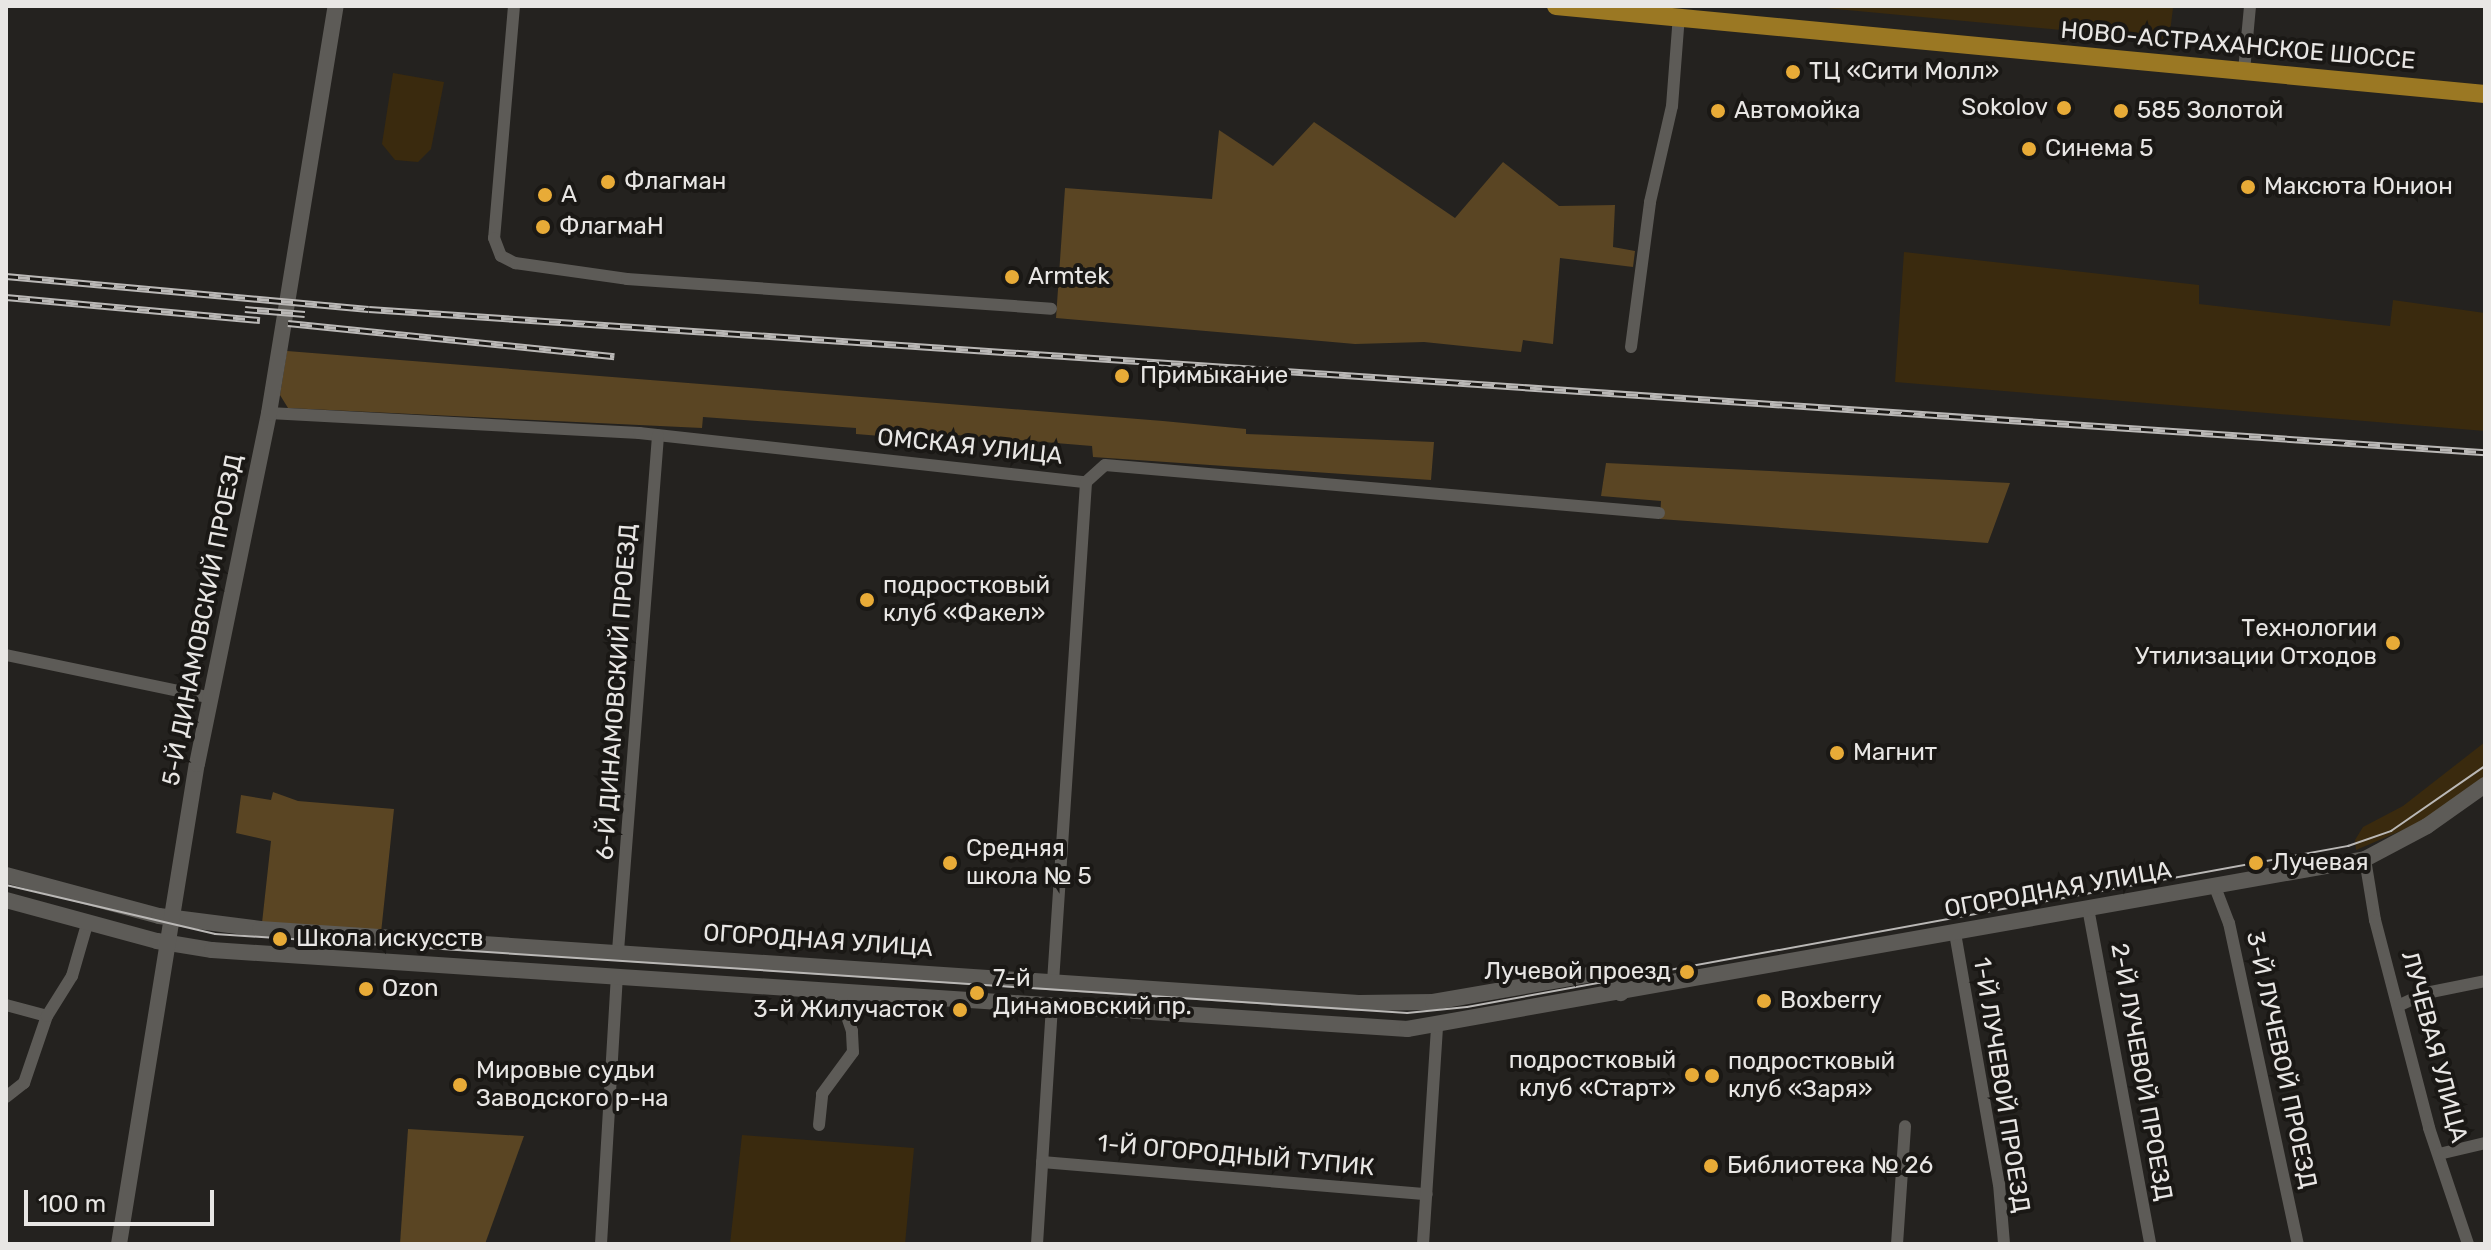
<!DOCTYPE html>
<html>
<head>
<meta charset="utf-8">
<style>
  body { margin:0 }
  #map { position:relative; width:2491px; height:1250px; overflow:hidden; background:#24221f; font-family:Rubik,sans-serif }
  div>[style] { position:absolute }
  .green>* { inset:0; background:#3a2a0e }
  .forest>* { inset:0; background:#5a4523 }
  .street>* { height:12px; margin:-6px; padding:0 6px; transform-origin:6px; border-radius:6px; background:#5d5b57 }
  .secondary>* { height:16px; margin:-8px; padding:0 8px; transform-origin:8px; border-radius:8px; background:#5d5b57 }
  .primary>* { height:18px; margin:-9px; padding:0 9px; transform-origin:9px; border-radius:9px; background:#9b7823 }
  .tram>* { height:2px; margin:-1px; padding:0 1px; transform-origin:1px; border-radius:1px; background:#bab8b6 }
  .rail>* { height:7px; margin-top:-3.5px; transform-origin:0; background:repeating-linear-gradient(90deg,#1a1815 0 12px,#bab8b6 0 24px); box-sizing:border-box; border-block:2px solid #bab8b6 }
  .dots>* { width:22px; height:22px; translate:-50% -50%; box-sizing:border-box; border:4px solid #1a1815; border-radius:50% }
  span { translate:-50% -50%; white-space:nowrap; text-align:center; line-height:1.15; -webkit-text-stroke:8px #1a1815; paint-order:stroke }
  .street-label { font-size:24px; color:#e8e6e4 }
  .poi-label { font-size:24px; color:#e8e6e4 }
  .left { translate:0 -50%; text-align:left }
  .right { translate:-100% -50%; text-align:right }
  .frame { position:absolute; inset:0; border:8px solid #e8e6e4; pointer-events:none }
  .scale { position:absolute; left:24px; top:1190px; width:190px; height:36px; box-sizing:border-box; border:4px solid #e8e6e4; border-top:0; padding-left:10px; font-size:24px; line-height:28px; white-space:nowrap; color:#e8e6e4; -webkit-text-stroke:6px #1a1815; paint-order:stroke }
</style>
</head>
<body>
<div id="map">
  <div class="green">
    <i style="clip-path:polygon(1804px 6px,2170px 6px,2173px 8px,2169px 40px)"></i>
    <i style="clip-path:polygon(393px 73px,444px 82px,431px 149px,418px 162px,395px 160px,382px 144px)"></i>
    <i style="clip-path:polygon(1904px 252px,2199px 285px,2199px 304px,2390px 326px,2393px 300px,2485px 313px,2485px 431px,1895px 382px)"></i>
    <i style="clip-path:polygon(2485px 742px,2485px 778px,2424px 821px,2356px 850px,2355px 840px,2363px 827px,2403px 806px)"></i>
    <i style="clip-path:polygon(742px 1135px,914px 1148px,905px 1244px,730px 1244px)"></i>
  </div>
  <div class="forest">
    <i style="clip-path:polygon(1314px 122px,1455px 218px,1503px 162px,1559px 206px,1615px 205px,1613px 247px,1635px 251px,1633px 267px,1560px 258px,1553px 344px,1523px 340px,1521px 352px,1424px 342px,1355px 344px,1056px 318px,1065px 188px,1212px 199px,1219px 130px,1273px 166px)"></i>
    <i style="clip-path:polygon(287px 351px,1163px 421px,1246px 429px,1246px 434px,1434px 442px,1431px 480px,1093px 457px,1092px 446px,907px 431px,905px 438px,856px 434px,856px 428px,703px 417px,702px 428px,288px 408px,280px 395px)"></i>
    <i style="clip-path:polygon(1606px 463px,2010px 483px,1988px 543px,1660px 519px,1661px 501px,1601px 496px)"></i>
    <i style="clip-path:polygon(273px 792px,298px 801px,394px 809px,381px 933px,262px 923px,271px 841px,236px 833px,241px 795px,271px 800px)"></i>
    <i style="clip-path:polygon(408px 1129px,524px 1136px,485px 1244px,400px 1244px)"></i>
  </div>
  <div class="street">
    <i style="left:514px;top:6px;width:233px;rotate:94.9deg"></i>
    <i style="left:494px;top:238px;width:19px;rotate:69deg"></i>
    <i style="left:501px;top:256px;width:16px;rotate:27deg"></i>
    <i style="left:515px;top:263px;width:113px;rotate:8.1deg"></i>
    <i style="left:627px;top:279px;width:425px;rotate:4deg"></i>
    <i style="left:2244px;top:71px;width:65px;rotate:-84.7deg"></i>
    <i style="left:1631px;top:347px;width:146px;rotate:-82.5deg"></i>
    <i style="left:1650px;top:202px;width:98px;rotate:-77.1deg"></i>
    <i style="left:1672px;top:106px;width:90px;rotate:-85.6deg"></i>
    <i style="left:269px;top:413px;width:371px;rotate:3.1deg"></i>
    <i style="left:639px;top:433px;width:450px;rotate:6.3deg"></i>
    <i style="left:1086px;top:482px;width:25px;rotate:-42deg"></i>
    <i style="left:1105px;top:465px;width:556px;rotate:4.95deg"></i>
    <i style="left:6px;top:655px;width:210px;rotate:11.8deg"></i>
    <i style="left:2365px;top:859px;width:62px;rotate:80.7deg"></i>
    <i style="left:2375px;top:920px;width:215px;rotate:75.4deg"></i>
    <i style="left:2429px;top:1128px;width:122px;rotate:71.4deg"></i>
    <i style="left:2215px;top:887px;width:39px;rotate:69deg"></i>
    <i style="left:2229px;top:923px;width:328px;rotate:77.9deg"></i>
    <i style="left:2088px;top:908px;width:342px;rotate:79.5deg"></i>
    <i style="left:1955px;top:933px;width:255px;rotate:80.1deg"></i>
    <i style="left:1999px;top:1184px;width:60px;rotate:85.2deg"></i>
    <i style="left:618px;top:951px;width:517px;rotate:-85.56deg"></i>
    <i style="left:1053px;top:982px;width:501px;rotate:-86.22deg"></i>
    <i style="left:6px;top:1005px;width:42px;rotate:15deg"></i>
    <i style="left:2400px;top:1005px;width:29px;rotate:-25deg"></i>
    <i style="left:2426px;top:993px;width:60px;rotate:-11.5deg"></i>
    <i style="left:6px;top:1097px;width:23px;rotate:-38deg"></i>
    <i style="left:24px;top:1083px;width:71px;rotate:-71.1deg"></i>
    <i style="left:47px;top:1016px;width:47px;rotate:-58deg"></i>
    <i style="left:72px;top:976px;width:57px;rotate:-73.8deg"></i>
    <i style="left:819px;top:1125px;width:31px;rotate:-84deg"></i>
    <i style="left:822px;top:1094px;width:52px;rotate:-53.6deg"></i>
    <i style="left:853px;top:1052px;width:21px;rotate:-93deg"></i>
    <i style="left:852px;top:1031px;width:39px;rotate:-109deg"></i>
    <i style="left:2439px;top:1154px;width:47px;rotate:-13.4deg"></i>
    <i style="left:1042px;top:1162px;width:386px;rotate:4.8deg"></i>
    <i style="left:601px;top:1244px;width:266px;rotate:-86.6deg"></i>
    <i style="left:1037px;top:1244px;width:238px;rotate:-86.4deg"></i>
    <i style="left:1423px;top:1244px;width:217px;rotate:-86.3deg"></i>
    <i style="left:1897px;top:1244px;width:118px;rotate:-86.1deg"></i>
  </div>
  <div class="secondary">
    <i style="left:6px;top:875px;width:158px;rotate:15deg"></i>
    <i style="left:159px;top:916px;width:102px;rotate:7.3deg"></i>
    <i style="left:260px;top:929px;width:1101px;rotate:3.85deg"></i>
    <i style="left:1359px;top:1003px;width:74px;rotate:-0.8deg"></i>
    <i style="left:1433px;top:1002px;width:169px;rotate:-9.9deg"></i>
    <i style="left:1600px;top:973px;width:29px;rotate:44deg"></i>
    <i style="left:6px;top:900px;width:156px;rotate:15.2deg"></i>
    <i style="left:157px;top:941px;width:56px;rotate:9.3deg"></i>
    <i style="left:212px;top:950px;width:1198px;rotate:3.78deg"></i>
    <i style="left:1407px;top:1029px;width:973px;rotate:-10.06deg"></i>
    <i style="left:2365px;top:859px;width:70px;rotate:-28deg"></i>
    <i style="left:2427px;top:826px;width:71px;rotate:-35.3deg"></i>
    <i style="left:119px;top:1244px;width:486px;rotate:-80.8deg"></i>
    <i style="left:197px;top:764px;width:358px;rotate:-78.4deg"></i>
    <i style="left:269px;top:413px;width:412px;rotate:-80.7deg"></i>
  </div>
  <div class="primary">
    <i style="left:1556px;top:6px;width:933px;rotate:5.41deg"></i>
  </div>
  <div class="tram">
    <i style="left:6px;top:885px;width:215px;rotate:13.2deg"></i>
    <i style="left:215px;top:934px;width:1195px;rotate:3.79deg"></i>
    <i style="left:1407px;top:1013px;width:60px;rotate:-5.7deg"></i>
    <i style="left:1467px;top:1007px;width:896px;rotate:-10.36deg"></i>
    <i style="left:2348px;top:846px;width:46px;rotate:-19.2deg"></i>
    <i style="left:2391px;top:831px;width:114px;rotate:-34.7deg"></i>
  </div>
  <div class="rail">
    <i style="left:6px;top:276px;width:364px;rotate:5.2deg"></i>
    <i style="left:369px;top:309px;width:2121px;rotate:3.87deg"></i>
    <i style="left:6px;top:297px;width:255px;rotate:5.2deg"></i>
    <i style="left:245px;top:309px;width:60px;rotate:4.8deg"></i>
    <i style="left:288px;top:323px;width:328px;rotate:5.8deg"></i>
  </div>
  <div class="dots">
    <i style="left:1793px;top:72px;background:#e8ab37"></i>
    <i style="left:2064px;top:108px;background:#e8ab37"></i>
    <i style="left:1718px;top:111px;background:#e8ab37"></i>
    <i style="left:2121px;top:111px;background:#e8ab37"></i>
    <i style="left:2029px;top:149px;background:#e8ab37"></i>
    <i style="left:608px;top:182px;background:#e8ab37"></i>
    <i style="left:2248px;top:187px;background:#e8ab37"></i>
    <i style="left:545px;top:195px;background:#e8ab37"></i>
    <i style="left:543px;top:227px;background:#e8ab37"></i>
    <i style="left:1012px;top:277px;background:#e8ab37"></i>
    <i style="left:1122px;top:376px;background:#e8ab37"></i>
    <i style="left:867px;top:600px;background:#e8ab37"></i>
    <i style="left:2393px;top:643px;background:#e8ab37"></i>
    <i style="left:1837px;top:753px;background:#e8ab37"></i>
    <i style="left:950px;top:863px;background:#e8ab37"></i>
    <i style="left:2256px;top:863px;background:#e8ab37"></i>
    <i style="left:280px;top:939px;background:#e8ab37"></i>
    <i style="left:1687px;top:972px;background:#e8ab37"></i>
    <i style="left:366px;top:989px;background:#e8ab37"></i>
    <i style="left:977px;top:993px;background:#e8ab37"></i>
    <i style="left:1764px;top:1001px;background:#e8ab37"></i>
    <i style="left:960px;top:1010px;background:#e8ab37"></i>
    <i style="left:1692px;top:1075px;background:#e8ab37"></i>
    <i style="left:1712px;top:1076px;background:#e8ab37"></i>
    <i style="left:460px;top:1085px;background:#e8ab37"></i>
    <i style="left:1711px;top:1166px;background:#e8ab37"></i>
  </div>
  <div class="street-label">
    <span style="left:2238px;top:46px;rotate:5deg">НОВО-АСТРАХАНСКОЕ ШОССЕ</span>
    <span style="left:970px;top:447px;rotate:6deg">ОМСКАЯ УЛИЦА</span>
    <span style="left:203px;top:620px;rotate:-79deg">5-Й ДИНАМОВСКИЙ ПРОЕЗД</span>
    <span style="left:617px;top:692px;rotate:-86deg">6-Й ДИНАМОВСКИЙ ПРОЕЗД</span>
    <span style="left:2058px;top:890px;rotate:-10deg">ОГОРОДНАЯ УЛИЦА</span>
    <span style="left:818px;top:941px;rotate:4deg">ОГОРОДНАЯ УЛИЦА</span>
    <span style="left:2434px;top:1047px;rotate:75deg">ЛУЧЕВАЯ УЛИЦА</span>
    <span style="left:2281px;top:1060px;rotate:78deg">3-Й ЛУЧЕВОЙ ПРОЕЗД</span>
    <span style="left:2141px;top:1072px;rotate:80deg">2-Й ЛУЧЕВОЙ ПРОЕЗД</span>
    <span style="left:2001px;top:1085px;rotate:81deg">1-Й ЛУЧЕВОЙ ПРОЕЗД</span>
    <span style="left:1236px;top:1156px;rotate:5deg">1-Й ОГОРОДНЫЙ ТУПИК</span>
  </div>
  <div class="poi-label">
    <span class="left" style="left:1809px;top:72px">ТЦ «Сити Молл»</span>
    <span class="right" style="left:2048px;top:108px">Sokolov</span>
    <span class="left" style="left:1734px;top:111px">Автомойка</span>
    <span class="left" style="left:2137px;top:111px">585 Золотой</span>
    <span class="left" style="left:2045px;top:149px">Синема 5</span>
    <span class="left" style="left:624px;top:182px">Флагман</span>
    <span class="left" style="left:2264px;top:187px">Максюта Юнион</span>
    <span class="left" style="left:561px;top:195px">A</span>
    <span class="left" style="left:559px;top:227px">ФлагмаН</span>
    <span class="left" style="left:1028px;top:277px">Armtek</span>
    <span class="left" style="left:1140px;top:376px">Примыкание</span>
    <span class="left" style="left:883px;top:600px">подростковый<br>клуб «Факел»</span>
    <span class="right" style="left:2377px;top:643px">Технологии<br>Утилизации Отходов</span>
    <span class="left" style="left:1853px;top:753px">Магнит</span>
    <span class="left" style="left:966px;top:863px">Средняя<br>школа № 5</span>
    <span class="left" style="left:2272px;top:863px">Лучевая</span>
    <span class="left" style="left:296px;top:939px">Школа искусств</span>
    <span class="right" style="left:1671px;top:972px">Лучевой проезд</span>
    <span class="left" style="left:993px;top:993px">7-й<br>Динамовский пр.</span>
    <span class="left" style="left:382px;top:989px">Ozon</span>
    <span class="left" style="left:1780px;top:1001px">Boxberry</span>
    <span class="right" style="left:944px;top:1010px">3-й Жилучасток</span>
    <span class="right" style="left:1676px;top:1075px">подростковый<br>клуб «Старт»</span>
    <span class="left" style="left:1728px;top:1076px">подростковый<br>клуб «Заря»</span>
    <span class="left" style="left:476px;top:1085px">Мировые судьи<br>Заводского р-на</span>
    <span class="left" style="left:1727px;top:1166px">Библиотека № 26</span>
  </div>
  <div class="frame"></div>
  <div class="scale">100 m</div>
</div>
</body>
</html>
